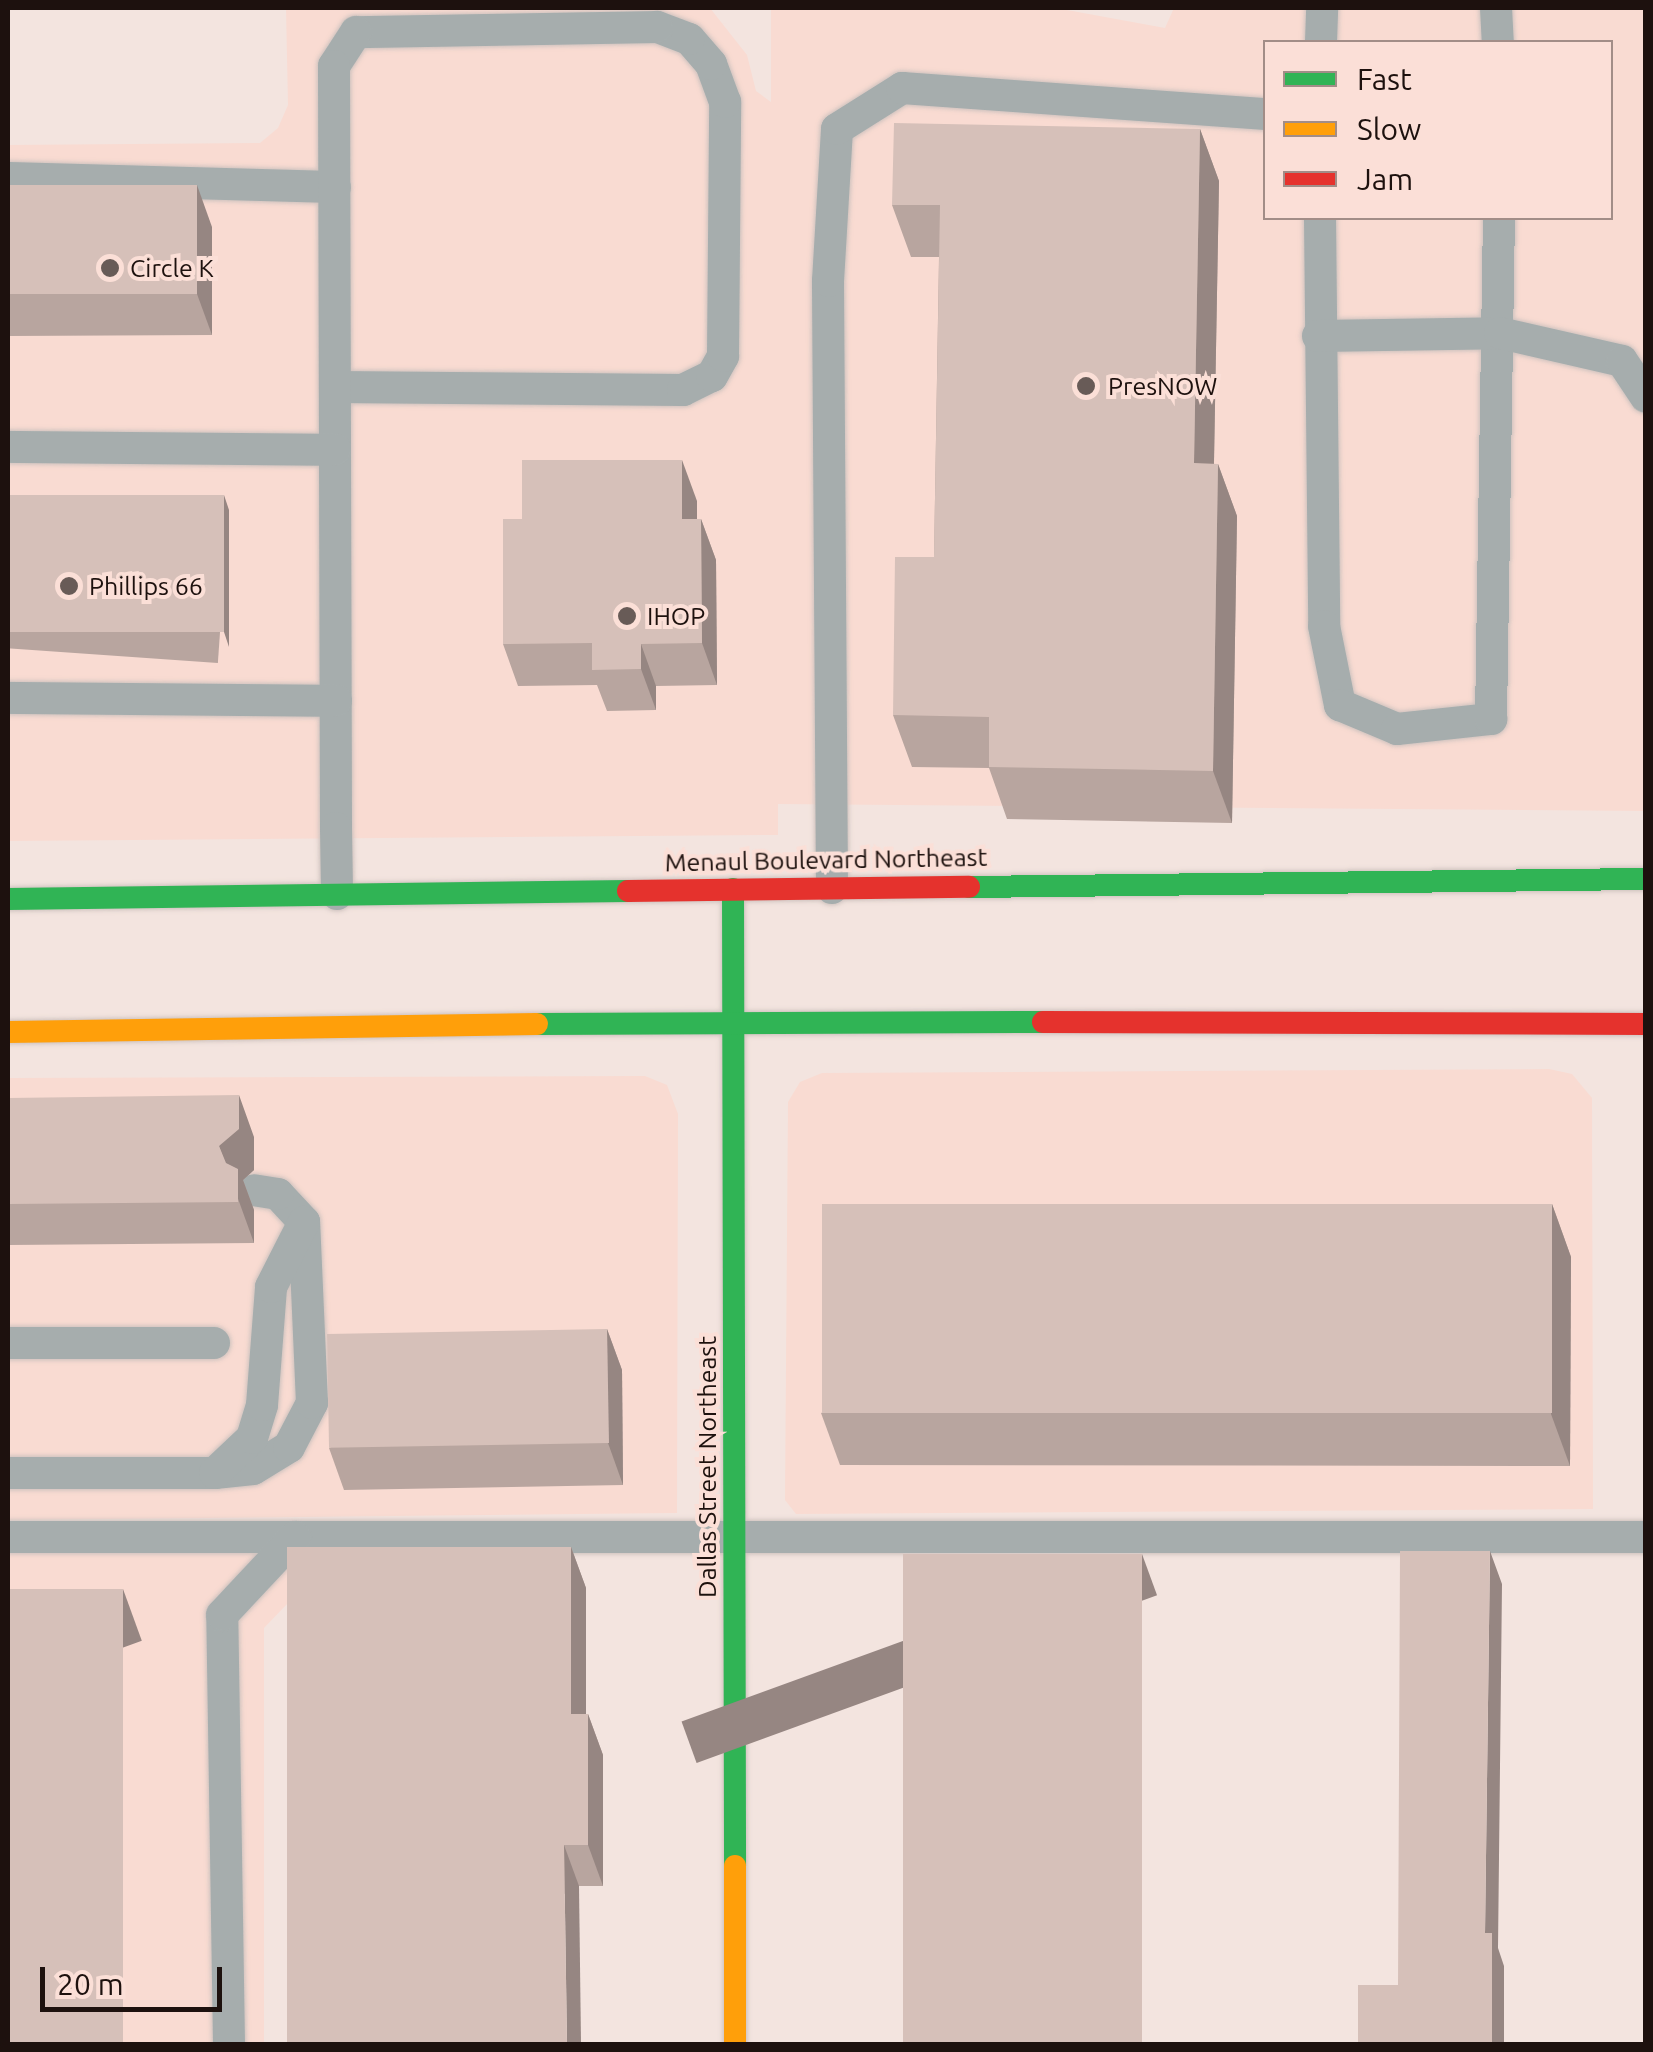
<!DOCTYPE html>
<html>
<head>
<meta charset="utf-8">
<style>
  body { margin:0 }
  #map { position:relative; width:1653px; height:2052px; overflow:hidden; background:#f3e4df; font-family:Ubuntu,sans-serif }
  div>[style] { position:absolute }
  .built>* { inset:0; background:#f9dbd2 }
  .roads { filter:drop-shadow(0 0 2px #cfc3bf) drop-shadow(0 0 2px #cfc3bf) }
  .lane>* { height:32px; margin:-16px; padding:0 16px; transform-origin:16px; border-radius:16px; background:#a6adad }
  .fast>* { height:22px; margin:-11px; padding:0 11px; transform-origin:11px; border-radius:11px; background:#30b455 }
  .slow>* { height:22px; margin:-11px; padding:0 11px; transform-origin:11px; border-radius:11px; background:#ff9f0a }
  .jam>* { height:22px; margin:-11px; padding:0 11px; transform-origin:11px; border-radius:11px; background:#e5322d }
  .wall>* { inset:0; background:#b8a59f; transform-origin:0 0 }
  .shaded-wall>* { inset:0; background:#968682; transform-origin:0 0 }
  .building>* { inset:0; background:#d6c0b9; transform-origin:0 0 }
  .dots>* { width:28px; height:28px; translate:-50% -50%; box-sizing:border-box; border:5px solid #fbdfd7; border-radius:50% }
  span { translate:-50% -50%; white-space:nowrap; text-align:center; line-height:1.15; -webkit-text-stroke:8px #fbdfd7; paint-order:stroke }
  .poi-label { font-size:25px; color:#1d110e }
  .left { translate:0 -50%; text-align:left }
  .street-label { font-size:25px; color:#1d110e }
  .frame { position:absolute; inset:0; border:10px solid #1d110e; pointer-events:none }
  .legend { position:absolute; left:1263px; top:40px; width:350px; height:180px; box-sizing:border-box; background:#fbdfd7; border:2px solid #a28d87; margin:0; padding:12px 18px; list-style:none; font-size:30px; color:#1d110e }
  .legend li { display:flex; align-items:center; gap:20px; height:50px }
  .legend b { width:50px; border:2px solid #a28d87 }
  .scale { position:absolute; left:40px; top:1967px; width:182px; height:45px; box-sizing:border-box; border:5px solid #1d110e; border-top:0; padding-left:12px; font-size:30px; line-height:35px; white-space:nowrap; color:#1d110e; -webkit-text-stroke:8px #fbdfd7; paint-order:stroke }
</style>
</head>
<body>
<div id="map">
  <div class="built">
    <i style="clip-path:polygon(evenodd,286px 8px,710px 8px,747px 55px,756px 91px,771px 102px,771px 8px,1056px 8px,1165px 28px,1174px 8px,1645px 8px,1645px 811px,778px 804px,778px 835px,8px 841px,8px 145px,260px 143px,278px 128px,288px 105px,286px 8px,1266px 42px,1610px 42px,1610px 218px,1266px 218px,1266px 42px)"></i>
    <i style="clip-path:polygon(1549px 1069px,1572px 1074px,1592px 1098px,1593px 1509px,796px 1514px,785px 1500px,788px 1102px,800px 1082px,822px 1073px)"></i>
    <i style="clip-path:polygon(645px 1076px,667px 1085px,678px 1114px,677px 1513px,8px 1520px,8px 1078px)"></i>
    <i style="clip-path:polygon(8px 1550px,336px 1553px,264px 1628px,264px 2044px,8px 2044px)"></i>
  </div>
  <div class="roads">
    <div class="lane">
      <i style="left:1496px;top:8px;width:34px;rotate:87deg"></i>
      <i style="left:1321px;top:42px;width:34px;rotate:-88deg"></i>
      <i style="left:8px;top:178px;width:327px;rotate:1.6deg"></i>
      <i style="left:1320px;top:218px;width:408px;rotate:89.4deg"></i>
      <i style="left:1324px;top:626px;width:81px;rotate:78.6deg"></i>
      <i style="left:1340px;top:705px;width:62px;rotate:22.8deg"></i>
      <i style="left:1397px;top:729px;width:95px;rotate:-6.1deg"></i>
      <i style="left:1491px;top:719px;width:501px;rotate:-89.09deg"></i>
      <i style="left:1318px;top:336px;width:182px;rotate:-0.9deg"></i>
      <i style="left:1500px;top:333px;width:125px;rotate:12.9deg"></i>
      <i style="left:1622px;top:361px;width:43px;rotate:56.3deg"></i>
      <i style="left:335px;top:387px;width:348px;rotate:0.5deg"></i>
      <i style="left:683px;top:390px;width:32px;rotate:-26deg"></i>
      <i style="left:712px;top:376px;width:23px;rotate:-61deg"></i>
      <i style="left:723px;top:356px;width:254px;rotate:-89.5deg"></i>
      <i style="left:725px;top:102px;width:40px;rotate:-110.2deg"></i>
      <i style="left:711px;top:64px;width:33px;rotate:-131deg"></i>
      <i style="left:689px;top:39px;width:34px;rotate:-159deg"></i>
      <i style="left:657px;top:27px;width:301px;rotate:179deg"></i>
      <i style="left:356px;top:32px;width:40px;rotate:122.9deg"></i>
      <i style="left:334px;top:66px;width:762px;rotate:89.85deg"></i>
      <i style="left:336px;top:828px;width:66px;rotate:89.1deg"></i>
      <i style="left:8px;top:447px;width:327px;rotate:0.5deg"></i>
      <i style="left:8px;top:698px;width:328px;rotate:0.5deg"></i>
      <i style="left:832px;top:888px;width:607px;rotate:-90.38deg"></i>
      <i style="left:828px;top:281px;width:152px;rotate:-86.6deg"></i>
      <i style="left:837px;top:129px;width:77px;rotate:-32.2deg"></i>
      <i style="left:902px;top:88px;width:365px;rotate:4.1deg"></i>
      <i style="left:8px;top:1343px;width:206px"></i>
      <i style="left:8px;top:1473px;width:207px"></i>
      <i style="left:215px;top:1473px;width:38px;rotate:-6deg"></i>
      <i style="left:253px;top:1469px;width:42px;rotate:-31.4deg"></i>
      <i style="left:289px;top:1447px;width:50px;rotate:-62.4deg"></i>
      <i style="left:312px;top:1403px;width:181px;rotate:-92.5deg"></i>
      <i style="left:304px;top:1222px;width:38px;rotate:-133deg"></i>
      <i style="left:278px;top:1194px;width:24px;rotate:-171deg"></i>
      <i style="left:215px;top:1473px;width:51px;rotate:-43.4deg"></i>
      <i style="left:252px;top:1438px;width:34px;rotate:-73deg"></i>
      <i style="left:262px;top:1405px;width:118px;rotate:-85.6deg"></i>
      <i style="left:271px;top:1287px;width:73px;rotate:-63.1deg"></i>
      <i style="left:8px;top:1537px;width:1638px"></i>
      <i style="left:229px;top:2044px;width:429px;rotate:-90.9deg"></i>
      <i style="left:222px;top:1615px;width:107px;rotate:-46.9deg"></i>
    </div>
    <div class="fast">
      <i style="left:969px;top:887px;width:677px;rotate:-0.68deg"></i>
      <i style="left:733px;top:889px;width:977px;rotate:89.88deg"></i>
      <i style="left:8px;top:899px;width:620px;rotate:-0.74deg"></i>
      <i style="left:537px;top:1024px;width:506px;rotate:-0.23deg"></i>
    </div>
    <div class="slow">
      <i style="left:8px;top:1032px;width:529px;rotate:-0.87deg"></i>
      <i style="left:735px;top:1866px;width:178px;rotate:90deg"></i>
    </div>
    <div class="jam">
      <i style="left:628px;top:891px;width:341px;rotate:-0.7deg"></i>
      <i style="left:1043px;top:1022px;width:603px;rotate:0.19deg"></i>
    </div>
  </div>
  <div class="wall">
    <i style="clip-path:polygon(1200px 129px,1219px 181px,1214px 464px,1218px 464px,1237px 516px,1232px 823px,1007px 819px,989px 768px,912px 767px,893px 715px,934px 557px,939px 257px,911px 257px,892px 205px)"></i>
    <i style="clip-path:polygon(8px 186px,212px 227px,212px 335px,8px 336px)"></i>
    <i style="left:8px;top:496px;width:221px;height:152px;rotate:4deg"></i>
    <i style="clip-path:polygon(697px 501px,697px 519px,701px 519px,716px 560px,717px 685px,656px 686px,656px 710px,607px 711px,597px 685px,518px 686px,503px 644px)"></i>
    <i style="clip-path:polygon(8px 1098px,254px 1137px,254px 1170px,243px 1180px,254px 1210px,254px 1243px,8px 1245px)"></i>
    <i style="clip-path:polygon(1552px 1204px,1571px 1257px,1570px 1466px,840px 1465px,821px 1413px)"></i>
    <i style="clip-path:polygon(607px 1329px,622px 1370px,623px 1485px,344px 1490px,329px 1448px)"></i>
    <i style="clip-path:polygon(571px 1547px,586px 1588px,586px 1714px,588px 1714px,603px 1755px,603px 1886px,579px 1886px,287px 2044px)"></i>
  </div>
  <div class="shaded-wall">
    <i style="clip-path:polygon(1200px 129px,1219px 181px,1213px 515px,1194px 463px)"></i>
    <i style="clip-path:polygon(197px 185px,212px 227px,212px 335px,197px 294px)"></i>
    <i style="clip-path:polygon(682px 460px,697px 501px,697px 560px,682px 519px)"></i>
    <i style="clip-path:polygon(1218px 464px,1237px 516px,1232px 823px,1213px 771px)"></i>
    <i style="clip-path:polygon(224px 495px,229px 510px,229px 647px,224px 632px)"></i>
    <i style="clip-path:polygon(701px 519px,716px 560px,717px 685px,702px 643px)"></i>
    <i style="clip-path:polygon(641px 644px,656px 686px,656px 710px,641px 669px)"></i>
    <i style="clip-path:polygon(239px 1095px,254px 1137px,254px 1170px,243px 1180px,254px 1210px,254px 1243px,219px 1146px)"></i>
    <i style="clip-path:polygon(1552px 1204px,1571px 1257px,1570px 1466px,1551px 1414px)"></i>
    <i style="clip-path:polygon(607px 1329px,622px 1370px,623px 1485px,608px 1443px)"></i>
    <i style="clip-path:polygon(571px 1547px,586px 1588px,586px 1755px,571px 1714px)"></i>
    <i style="clip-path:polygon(1490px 1551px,1502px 1584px,1498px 1948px,1504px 1966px,1504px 2044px,1492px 2044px,1485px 1933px)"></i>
    <i style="left:1142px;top:1554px;width:44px;height:490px;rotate:70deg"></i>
    <i style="left:123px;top:1589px;width:55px;height:455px;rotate:70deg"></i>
    <i style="clip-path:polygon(588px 1714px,603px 1755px,603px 1886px,588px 1845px)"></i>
    <i style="clip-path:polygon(564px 1845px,579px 1886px,581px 2044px,567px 2044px)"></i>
  </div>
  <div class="building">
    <i style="clip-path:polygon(894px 123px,1200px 129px,1194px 463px,1218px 464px,1213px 771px,989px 767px,989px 717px,893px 715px,895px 557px,934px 557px,940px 205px,892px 205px)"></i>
    <i style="left:197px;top:185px;width:109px;height:189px;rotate:90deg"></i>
    <i style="clip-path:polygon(522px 460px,682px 460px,682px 519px,701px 519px,702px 643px,641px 644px,641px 669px,592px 670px,592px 643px,503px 644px,503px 519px,522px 519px)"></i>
    <i style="left:224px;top:495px;width:137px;height:216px;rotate:90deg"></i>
    <i style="clip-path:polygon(239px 1095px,239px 1129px,219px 1146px,226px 1163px,238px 1169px,238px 1202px,8px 1204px,8px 1098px)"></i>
    <i style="left:822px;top:1204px;width:730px;height:209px"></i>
    <i style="left:607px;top:1329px;width:114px;height:280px;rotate:89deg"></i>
    <i style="clip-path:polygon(287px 1547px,571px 1547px,571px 1714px,588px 1714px,588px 1845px,564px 1845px,567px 2044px,287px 2044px)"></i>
    <i style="clip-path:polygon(1400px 1551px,1490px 1551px,1485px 1933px,1492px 1933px,1492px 2044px,1358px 2044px,1358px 1985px,1398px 1985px)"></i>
    <i style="left:903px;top:1554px;width:239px;height:490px"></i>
    <i style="left:8px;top:1589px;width:115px;height:455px"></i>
  </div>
  <div class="dots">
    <i style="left:110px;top:268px;background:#685b57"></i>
    <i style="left:1086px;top:386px;background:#685b57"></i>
    <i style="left:69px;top:586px;background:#685b57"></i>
    <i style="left:627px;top:616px;background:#685b57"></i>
  </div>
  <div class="poi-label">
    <span class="left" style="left:130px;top:268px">Circle K</span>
    <span class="left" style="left:1108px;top:386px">PresNOW</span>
    <span class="left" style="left:89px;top:586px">Phillips 66</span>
    <span class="left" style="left:647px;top:616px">IHOP</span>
  </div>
  <div class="street-label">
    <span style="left:826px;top:860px;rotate:-1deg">Menaul Boulevard Northeast</span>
    <span style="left:707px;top:1467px;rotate:-90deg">Dallas Street Northeast</span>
  </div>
  <div class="frame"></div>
  <ul class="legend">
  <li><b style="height:12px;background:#30b455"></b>Fast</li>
  <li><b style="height:12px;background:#ff9f0a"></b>Slow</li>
  <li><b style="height:12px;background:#e5322d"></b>Jam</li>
  </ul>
  <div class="scale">20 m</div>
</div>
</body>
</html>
